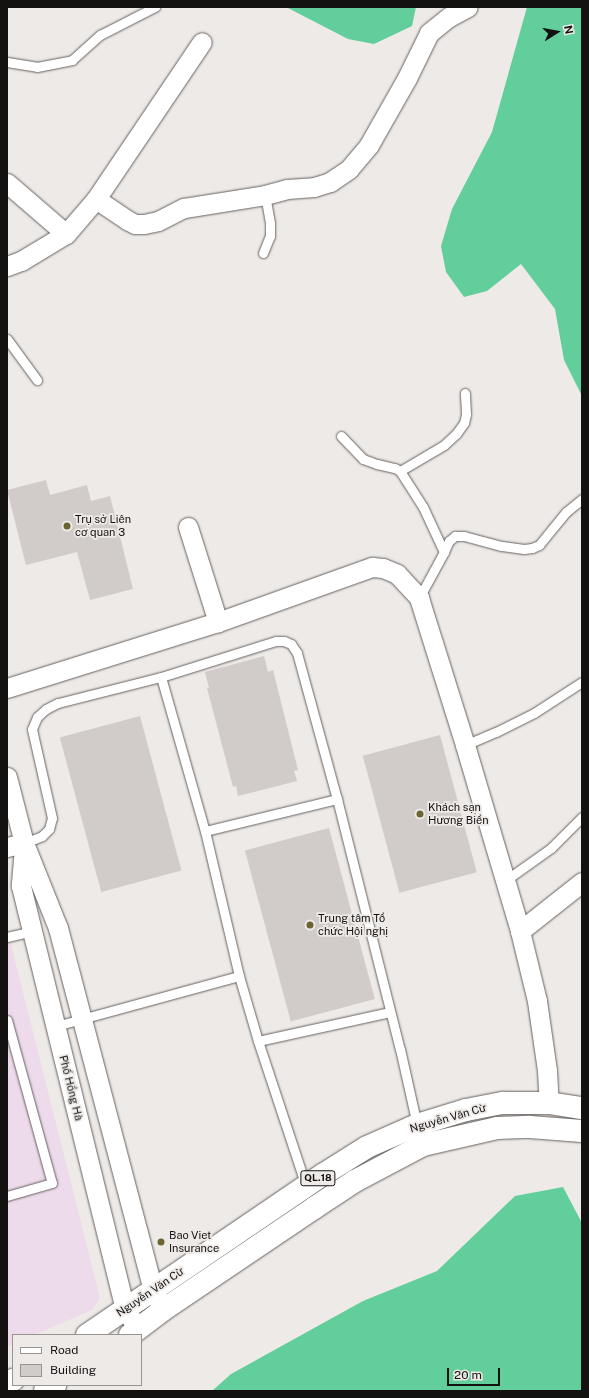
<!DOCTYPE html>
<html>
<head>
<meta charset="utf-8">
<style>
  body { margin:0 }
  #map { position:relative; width:589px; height:1398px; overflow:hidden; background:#eeeae7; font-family:"Public Sans",sans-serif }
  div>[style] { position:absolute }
  .commercial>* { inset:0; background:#eddaea }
  .forest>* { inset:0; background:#62ce9c }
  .building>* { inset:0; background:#d1cbca; transform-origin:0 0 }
  .roads { filter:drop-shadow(0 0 1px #65615f) drop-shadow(0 0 1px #65615f) }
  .service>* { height:9px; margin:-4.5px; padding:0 4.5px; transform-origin:4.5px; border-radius:4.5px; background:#fff }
  .minor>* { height:19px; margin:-9.5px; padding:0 9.5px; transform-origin:9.5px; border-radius:9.5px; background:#fff }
  .primary>* { height:22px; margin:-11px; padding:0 11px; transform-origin:11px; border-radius:11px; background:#fff }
  .dots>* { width:11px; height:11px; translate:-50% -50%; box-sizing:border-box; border:2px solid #eeeae7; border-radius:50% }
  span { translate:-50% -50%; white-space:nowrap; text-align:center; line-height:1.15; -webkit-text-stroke:3.5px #eeeae7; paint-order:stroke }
  .shield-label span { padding:1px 3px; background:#eeeae7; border:1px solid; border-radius:3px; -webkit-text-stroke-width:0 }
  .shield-label { font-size:10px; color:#141211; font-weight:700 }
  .poi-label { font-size:11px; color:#141211 }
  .left { translate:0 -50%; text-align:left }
  .street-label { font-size:11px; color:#141211 }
  .frame { position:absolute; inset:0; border:8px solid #141211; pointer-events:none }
  .legend { position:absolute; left:12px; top:1334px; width:130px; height:52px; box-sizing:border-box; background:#eeeae7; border:1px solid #979491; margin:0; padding:5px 7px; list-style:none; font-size:12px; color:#141211 }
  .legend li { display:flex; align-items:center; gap:8px; height:20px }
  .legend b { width:20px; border:1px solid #979491 }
  .north { position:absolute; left:537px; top:12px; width:40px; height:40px; -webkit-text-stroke:3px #eeeae7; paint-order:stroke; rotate:79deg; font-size:11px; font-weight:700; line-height:16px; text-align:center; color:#141211 }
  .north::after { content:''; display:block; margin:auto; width:14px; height:18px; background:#141211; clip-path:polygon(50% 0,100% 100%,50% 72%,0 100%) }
  .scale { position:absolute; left:447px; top:1368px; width:53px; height:18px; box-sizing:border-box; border:2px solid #141211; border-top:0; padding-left:5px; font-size:12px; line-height:14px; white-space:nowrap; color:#141211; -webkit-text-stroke:3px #eeeae7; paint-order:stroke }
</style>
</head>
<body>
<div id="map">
  <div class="commercial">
    <i style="clip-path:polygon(7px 929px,100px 1298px,92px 1310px,34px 1335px,13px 1335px,13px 1344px,7px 1347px)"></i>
  </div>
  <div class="forest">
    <i style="clip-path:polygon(286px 7px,416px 7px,412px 26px,374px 44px,348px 39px)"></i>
    <i style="clip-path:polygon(527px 7px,582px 7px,582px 396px,564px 360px,555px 309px,521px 264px,487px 291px,464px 297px,446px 272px,441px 246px,452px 209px,492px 132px)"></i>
    <i style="clip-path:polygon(563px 1187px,582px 1223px,582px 1391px,212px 1391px,231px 1374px,363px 1301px,437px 1271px,515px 1196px)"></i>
  </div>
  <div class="building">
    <i style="clip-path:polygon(46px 480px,50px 495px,87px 485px,91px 501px,110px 496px,133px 589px,90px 600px,77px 552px,26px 565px,7px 490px)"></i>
    <i style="clip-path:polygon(264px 656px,268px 672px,273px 670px,298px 770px,294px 771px,297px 781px,238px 796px,236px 786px,233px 787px,207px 688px,209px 688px,205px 672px)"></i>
    <i style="left:140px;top:716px;width:160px;height:83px;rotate:75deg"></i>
    <i style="left:440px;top:735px;width:142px;height:80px;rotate:75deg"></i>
    <i style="left:329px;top:828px;width:177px;height:87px;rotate:75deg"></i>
  </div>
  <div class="roads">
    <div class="service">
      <i style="left:7px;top:62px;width:30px;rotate:9deg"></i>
      <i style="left:37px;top:67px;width:36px;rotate:-11deg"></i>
      <i style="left:72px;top:60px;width:38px;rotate:-42deg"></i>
      <i style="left:100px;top:35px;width:62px;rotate:-27deg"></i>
      <i style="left:263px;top:253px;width:18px;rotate:-68deg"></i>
      <i style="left:270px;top:236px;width:13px;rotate:-90deg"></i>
      <i style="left:270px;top:223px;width:28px;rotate:-100deg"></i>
      <i style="left:7px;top:339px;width:51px;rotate:53.8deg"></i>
      <i style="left:341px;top:436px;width:32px;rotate:46deg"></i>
      <i style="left:363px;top:459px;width:15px;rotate:20deg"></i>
      <i style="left:377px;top:464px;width:18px;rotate:13deg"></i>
      <i style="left:395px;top:468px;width:6px;rotate:31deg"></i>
      <i style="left:400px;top:471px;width:43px;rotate:57.4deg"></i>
      <i style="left:423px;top:507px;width:50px;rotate:65deg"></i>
      <i style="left:444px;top:552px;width:52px;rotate:118.5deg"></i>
      <i style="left:400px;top:471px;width:51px;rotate:-30.6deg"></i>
      <i style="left:444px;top:445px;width:16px;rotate:-43deg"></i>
      <i style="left:456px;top:434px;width:14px;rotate:-54deg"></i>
      <i style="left:464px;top:423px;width:9px;rotate:-77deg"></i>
      <i style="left:466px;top:414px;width:21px;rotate:-93deg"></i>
      <i style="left:444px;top:552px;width:12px;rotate:-66deg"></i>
      <i style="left:449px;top:541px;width:8px;rotate:-40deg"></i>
      <i style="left:455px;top:536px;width:9px"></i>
      <i style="left:464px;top:536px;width:39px;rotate:15deg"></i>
      <i style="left:502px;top:546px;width:22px;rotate:8deg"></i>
      <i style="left:524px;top:549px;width:8px;rotate:-7deg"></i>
      <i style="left:532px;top:548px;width:8px;rotate:-23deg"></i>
      <i style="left:539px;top:545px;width:43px;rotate:-50.7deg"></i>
      <i style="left:566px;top:512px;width:21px;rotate:-39deg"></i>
      <i style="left:161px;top:677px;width:160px;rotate:74.1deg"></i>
      <i style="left:205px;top:831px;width:149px;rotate:76.8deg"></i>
      <i style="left:239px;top:976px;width:68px;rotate:73.7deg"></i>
      <i style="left:258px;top:1041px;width:153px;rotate:71.7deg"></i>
      <i style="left:465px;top:745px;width:34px;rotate:-23deg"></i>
      <i style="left:496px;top:732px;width:42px;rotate:-26.6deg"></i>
      <i style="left:534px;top:713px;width:57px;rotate:-32.9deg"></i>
      <i style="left:205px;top:831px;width:136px;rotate:-13.6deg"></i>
      <i style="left:24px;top:843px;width:19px;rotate:-21deg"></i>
      <i style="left:42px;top:836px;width:10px;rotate:-45deg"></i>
      <i style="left:49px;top:829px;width:11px;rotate:-75deg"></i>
      <i style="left:52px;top:818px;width:91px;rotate:-102.7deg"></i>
      <i style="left:32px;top:729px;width:13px;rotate:-67deg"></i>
      <i style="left:37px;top:717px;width:12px;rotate:-42deg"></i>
      <i style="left:46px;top:709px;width:13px;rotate:-27deg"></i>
      <i style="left:58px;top:703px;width:106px;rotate:-14.2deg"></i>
      <i style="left:161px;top:677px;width:121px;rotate:-17.4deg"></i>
      <i style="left:276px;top:641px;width:8px"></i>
      <i style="left:284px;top:641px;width:8px;rotate:23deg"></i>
      <i style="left:291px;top:644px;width:11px;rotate:56deg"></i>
      <i style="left:297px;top:653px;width:151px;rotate:74.7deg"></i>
      <i style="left:337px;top:799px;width:258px;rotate:75.9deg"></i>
      <i style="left:400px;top:1049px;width:78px;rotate:77.4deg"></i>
      <i style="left:506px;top:880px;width:55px;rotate:-35.4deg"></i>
      <i style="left:551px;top:848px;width:44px;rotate:-45deg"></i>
      <i style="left:7px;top:937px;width:26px;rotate:-13deg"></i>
      <i style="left:7px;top:1020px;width:169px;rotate:74.6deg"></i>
      <i style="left:52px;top:1183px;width:47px;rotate:163.9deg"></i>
      <i style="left:56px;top:1026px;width:190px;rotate:-15.3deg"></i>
      <i style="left:258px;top:1041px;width:135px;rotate:-12.4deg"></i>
    </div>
    <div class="minor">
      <i style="left:7px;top:183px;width:78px;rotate:40.8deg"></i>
      <i style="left:96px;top:199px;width:37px;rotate:34deg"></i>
      <i style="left:127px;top:220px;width:9px;rotate:27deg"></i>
      <i style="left:135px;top:224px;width:9px"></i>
      <i style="left:144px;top:224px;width:14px;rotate:-12deg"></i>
      <i style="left:158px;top:221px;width:29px;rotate:-27deg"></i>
      <i style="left:184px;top:208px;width:82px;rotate:-9.1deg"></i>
      <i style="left:265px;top:195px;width:23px;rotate:-15deg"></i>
      <i style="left:287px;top:189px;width:27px;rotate:-4deg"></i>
      <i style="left:314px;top:187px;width:17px;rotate:-17deg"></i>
      <i style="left:330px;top:182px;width:23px;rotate:-34deg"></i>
      <i style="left:349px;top:169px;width:31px;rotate:-50deg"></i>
      <i style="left:369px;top:145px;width:77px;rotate:-60.4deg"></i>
      <i style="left:407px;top:78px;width:50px;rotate:-63.9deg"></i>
      <i style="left:429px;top:33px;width:26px;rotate:-39deg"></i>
      <i style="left:449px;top:17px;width:21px;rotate:-28deg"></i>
      <i style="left:7px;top:266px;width:15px;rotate:-20deg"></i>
      <i style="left:21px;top:261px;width:52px;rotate:-31deg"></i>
      <i style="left:66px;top:234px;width:46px;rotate:-49.4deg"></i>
      <i style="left:96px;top:199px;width:189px;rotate:-56deg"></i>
      <i style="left:188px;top:527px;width:100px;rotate:72.5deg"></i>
      <i style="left:7px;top:688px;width:221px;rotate:-17.4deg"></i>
      <i style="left:218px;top:622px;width:164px;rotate:-19.7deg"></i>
      <i style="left:372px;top:567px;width:11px;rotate:5deg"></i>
      <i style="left:383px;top:568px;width:15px;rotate:23deg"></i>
      <i style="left:397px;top:574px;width:33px;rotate:47deg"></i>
      <i style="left:419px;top:598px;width:154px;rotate:72.6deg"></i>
      <i style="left:465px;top:745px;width:194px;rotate:73.5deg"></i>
      <i style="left:520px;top:931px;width:72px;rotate:76.3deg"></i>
      <i style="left:537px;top:1001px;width:70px;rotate:81.8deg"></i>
      <i style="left:547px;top:1070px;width:33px;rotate:87deg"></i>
      <i style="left:7px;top:777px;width:68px;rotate:75.6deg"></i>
      <i style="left:24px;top:843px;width:92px;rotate:68.2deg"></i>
      <i style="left:58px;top:928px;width:374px;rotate:75.3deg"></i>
      <i style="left:153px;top:1290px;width:15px;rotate:62deg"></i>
      <i style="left:7px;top:847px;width:17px;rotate:-13deg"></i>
      <i style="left:24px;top:848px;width:38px;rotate:95deg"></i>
      <i style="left:21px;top:886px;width:436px;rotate:76.2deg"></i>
      <i style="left:125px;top:1309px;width:24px;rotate:57deg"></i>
      <i style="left:520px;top:931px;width:79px;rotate:-38.3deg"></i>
    </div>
    <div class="primary">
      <i style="left:87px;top:1335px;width:287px;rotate:-34.2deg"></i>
      <i style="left:324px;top:1174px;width:51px;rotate:-32.1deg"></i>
      <i style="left:367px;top:1147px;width:55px;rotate:-23.7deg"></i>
      <i style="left:417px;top:1125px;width:51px;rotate:-17deg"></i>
      <i style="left:466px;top:1110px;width:38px;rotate:-11deg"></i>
      <i style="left:503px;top:1103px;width:46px"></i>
      <i style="left:549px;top:1103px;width:33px;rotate:9deg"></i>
      <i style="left:130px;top:1335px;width:41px;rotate:-37.1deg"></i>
      <i style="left:163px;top:1310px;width:182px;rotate:-34deg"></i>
      <i style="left:314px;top:1208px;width:49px;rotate:-33.4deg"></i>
      <i style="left:355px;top:1181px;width:77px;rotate:-27.9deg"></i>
      <i style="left:423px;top:1145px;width:76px;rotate:-12.9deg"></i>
      <i style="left:497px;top:1128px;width:33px;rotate:-2deg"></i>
      <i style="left:530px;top:1127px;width:52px;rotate:4.4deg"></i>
      <i style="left:7px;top:1383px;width:7px;rotate:-27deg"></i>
      <i style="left:45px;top:1391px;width:12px;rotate:-31deg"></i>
    </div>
  </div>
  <div class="dots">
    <i style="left:67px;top:526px;background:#6c6532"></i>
    <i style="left:420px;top:814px;background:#6c6532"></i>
    <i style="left:310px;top:925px;background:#6c6532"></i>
    <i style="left:161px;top:1242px;background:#6c6532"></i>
  </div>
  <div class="shield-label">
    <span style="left:318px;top:1178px">QL.18</span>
  </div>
  <div class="poi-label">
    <span class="left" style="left:75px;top:526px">Trụ sở Liên<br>cơ quan 3</span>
    <span class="left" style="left:428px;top:814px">Khách sạn<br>Hương Biển</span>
    <span class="left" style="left:318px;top:925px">Trung tâm Tổ<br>chức Hội nghị</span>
    <span class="left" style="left:169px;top:1242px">Bao Viet<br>Insurance</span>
  </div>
  <div class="street-label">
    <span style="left:71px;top:1088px;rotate:76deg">Phố Hồng Hà</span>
    <span style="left:448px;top:1118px;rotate:-16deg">Nguyễn Văn Cừ</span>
    <span style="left:150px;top:1292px;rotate:-34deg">Nguyễn Văn Cừ</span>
  </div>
  <div class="frame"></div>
  <ul class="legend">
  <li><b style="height:5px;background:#fff"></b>Road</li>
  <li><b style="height:11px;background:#d1cbca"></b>Building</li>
  </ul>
  <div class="north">N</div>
  <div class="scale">20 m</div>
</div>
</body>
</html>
